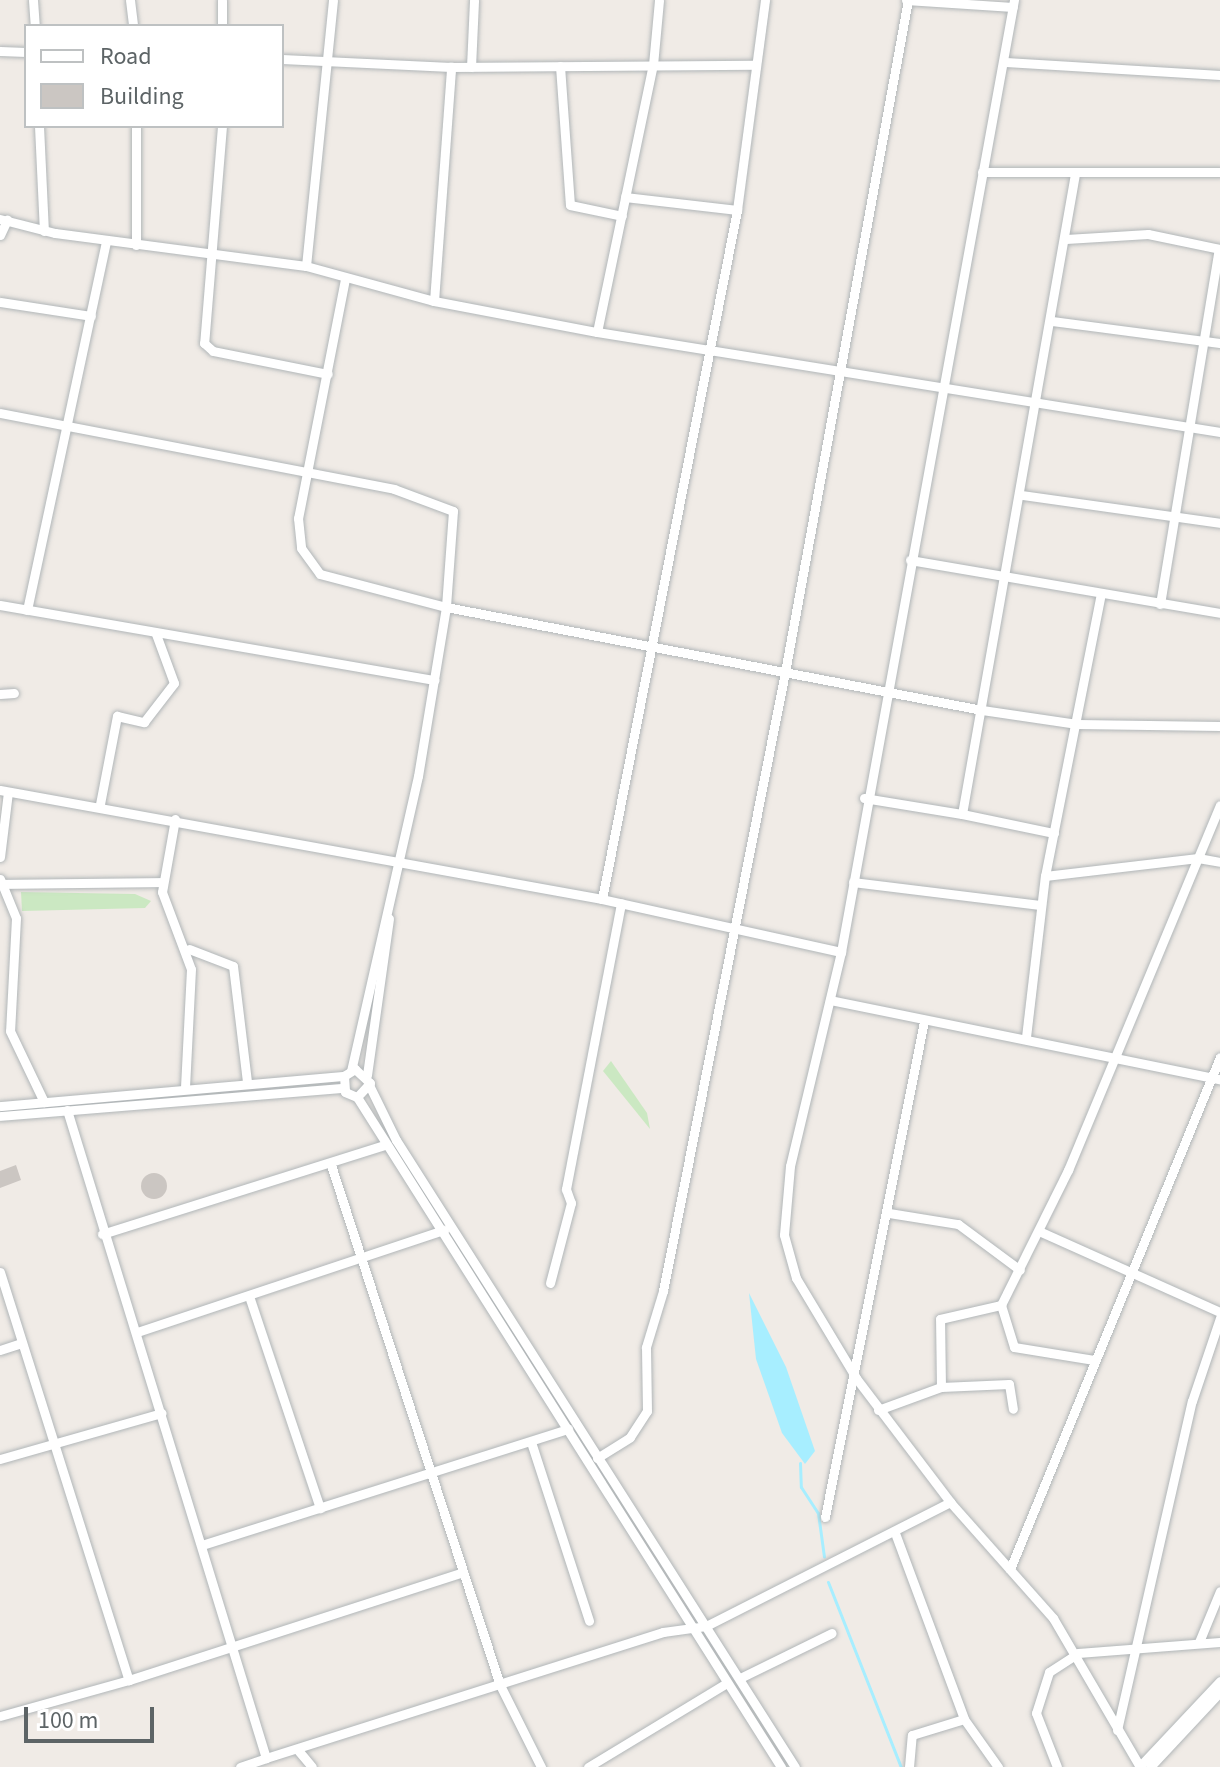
<!DOCTYPE html>
<html>
<head>
<meta charset="utf-8">
<style>
  body { margin:0 }
  #map { position:relative; width:1220px; height:1767px; overflow:hidden; background:#f0ebe6; font-family:"Source Sans 3",sans-serif }
  div>[style] { position:absolute }
  .green>* { inset:0; background:#cbe8c2 }
  .water>* { inset:0; background:#a7eeff }
  .stream>* { height:3px; margin:-1.5px; padding:0 1.5px; transform-origin:1.5px; border-radius:1.5px; background:#a7eeff }
  .building>* { inset:0; background:#cbc6c2 }
  .round { border-radius:50% }
  .roads { filter:drop-shadow(0 0 2px #b1b6b8) drop-shadow(0 0 2px #b1b6b8) }
  .minor>* { height:9px; margin:-4.5px; padding:0 4.5px; transform-origin:4.5px; border-radius:4.5px; background:#fff }
  span { translate:-50% -50%; white-space:nowrap; text-align:center; line-height:1.15; -webkit-text-stroke:7px #fff; paint-order:stroke }
  .legend { position:absolute; left:24px; top:24px; width:260px; height:104px; box-sizing:border-box; background:#fff; border:2px solid #bec1c2; margin:0; padding:10px 14px; list-style:none; font-size:24px; color:#5d6466 }
  .legend li { display:flex; align-items:center; gap:16px; height:40px }
  .legend b { width:40px; border:2px solid #bec1c2 }
  .scale { position:absolute; left:24px; top:1707px; width:130px; height:36px; box-sizing:border-box; border:4px solid #5d6466; border-top:0; padding-left:10px; font-size:24px; line-height:28px; white-space:nowrap; color:#5d6466; -webkit-text-stroke:6px #fff; paint-order:stroke }
</style>
</head>
<body>
<div id="map">
  <div class="green">
    <i style="clip-path:polygon(21px 892px,135px 894px,151px 901px,145px 908px,22px 911px)"></i>
    <i style="clip-path:polygon(611px 1061px,647px 1113px,650px 1129px,603px 1071px)"></i>
  </div>
  <div class="water">
    <i style="clip-path:polygon(749px 1293px,786px 1367px,815px 1451px,805px 1464px,782px 1433px,756px 1359px)"></i>
  </div>
  <div class="stream">
    <i style="left:800px;top:1463px;width:24px;rotate:88deg"></i>
    <i style="left:801px;top:1487px;width:31px;rotate:57deg"></i>
    <i style="left:818px;top:1513px;width:44px;rotate:82.2deg"></i>
    <i style="left:828px;top:1582px;width:199px;rotate:68.5deg"></i>
  </div>
  <div class="building">
    <i style="clip-path:polygon(16px 1165px,21px 1180px,0 1188px,0 1171px)"></i>
    <i class="round" style="left:141px;top:1173px;width:26px;height:26px"></i>
  </div>
  <div class="roads">
    <div class="minor">
      <i style="left:33px;top:0;width:26px;rotate:86deg"></i>
      <i style="left:130px;top:0;width:26px;rotate:83deg"></i>
      <i style="left:222px;top:0;width:26px;rotate:90deg"></i>
      <i style="left:906px;top:0;width:107px;rotate:3.7deg"></i>
      <i style="left:1014px;top:0;width:968px;rotate:100.3deg"></i>
      <i style="left:841px;top:952px;width:220px;rotate:103.4deg"></i>
      <i style="left:790px;top:1166px;width:69px;rotate:95deg"></i>
      <i style="left:784px;top:1235px;width:45px;rotate:74.4deg"></i>
      <i style="left:796px;top:1278px;width:117px;rotate:59deg"></i>
      <i style="left:856px;top:1378px;width:156px;rotate:52.8deg"></i>
      <i style="left:950px;top:1502px;width:155px;rotate:48.4deg"></i>
      <i style="left:1053px;top:1618px;width:173px;rotate:59.7deg"></i>
      <i style="left:0;top:51px;width:26px;rotate:2deg"></i>
      <i style="left:282px;top:59px;width:169px;rotate:2.7deg"></i>
      <i style="left:451px;top:67px;width:305px;rotate:-0.4deg"></i>
      <i style="left:1006px;top:62px;width:214px;rotate:3.5deg"></i>
      <i style="left:560px;top:66px;width:139px;rotate:85.9deg"></i>
      <i style="left:570px;top:205px;width:53px;rotate:11.9deg"></i>
      <i style="left:471px;top:67px;width:67px;rotate:-87.4deg"></i>
      <i style="left:39px;top:126px;width:105px;rotate:87.3deg"></i>
      <i style="left:222px;top:126px;width:218px;rotate:94.7deg"></i>
      <i style="left:204px;top:343px;width:12px;rotate:42deg"></i>
      <i style="left:213px;top:351px;width:117px;rotate:11.3deg"></i>
      <i style="left:982px;top:172px;width:238px"></i>
      <i style="left:625px;top:197px;width:113px;rotate:6.6deg"></i>
      <i style="left:0;top:219px;width:57px;rotate:14.3deg"></i>
      <i style="left:55px;top:233px;width:253px;rotate:7.5deg"></i>
      <i style="left:306px;top:266px;width:133px;rotate:15.3deg"></i>
      <i style="left:434px;top:301px;width:166px;rotate:10.8deg"></i>
      <i style="left:597px;top:332px;width:631px;rotate:9.12deg"></i>
      <i style="left:0;top:235px;width:17px;rotate:-65deg"></i>
      <i style="left:1066px;top:239px;width:82px;rotate:-3.5deg"></i>
      <i style="left:1148px;top:234px;width:74px;rotate:11.8deg"></i>
      <i style="left:136px;top:245px;width:119px;rotate:-90deg"></i>
      <i style="left:306px;top:266px;width:267px;rotate:-84.2deg"></i>
      <i style="left:345px;top:279px;width:244px;rotate:101.1deg"></i>
      <i style="left:298px;top:518px;width:30px;rotate:84deg"></i>
      <i style="left:301px;top:548px;width:32px;rotate:54deg"></i>
      <i style="left:320px;top:574px;width:130px;rotate:14.7deg"></i>
      <i style="left:446px;top:607px;width:546px;rotate:10.88deg"></i>
      <i style="left:982px;top:710px;width:96px;rotate:8.4deg"></i>
      <i style="left:1077px;top:724px;width:143px;rotate:0.8deg"></i>
      <i style="left:434px;top:301px;width:235px;rotate:-85.8deg"></i>
      <i style="left:0;top:302px;width:92px;rotate:8.7deg"></i>
      <i style="left:1052px;top:321px;width:169px;rotate:7.5deg"></i>
      <i style="left:597px;top:332px;width:273px;rotate:-78.2deg"></i>
      <i style="left:653px;top:65px;width:65px;rotate:-84.7deg"></i>
      <i style="left:0;top:413px;width:401px;rotate:10.9deg"></i>
      <i style="left:394px;top:489px;width:63px;rotate:20.4deg"></i>
      <i style="left:453px;top:511px;width:96px;rotate:94.2deg"></i>
      <i style="left:446px;top:607px;width:171px;rotate:99.4deg"></i>
      <i style="left:418px;top:776px;width:302px;rotate:102.8deg"></i>
      <i style="left:1022px;top:495px;width:200px;rotate:8deg"></i>
      <i style="left:910px;top:560px;width:314px;rotate:9.7deg"></i>
      <i style="left:1160px;top:604px;width:360px;rotate:-80.6deg"></i>
      <i style="left:0;top:605px;width:441px;rotate:9.8deg"></i>
      <i style="left:27px;top:610px;width:377px;rotate:-77.9deg"></i>
      <i style="left:0;top:694px;width:14px;rotate:-4deg"></i>
      <i style="left:0;top:790px;width:612px;rotate:10.26deg"></i>
      <i style="left:602px;top:899px;width:245px;rotate:12.5deg"></i>
      <i style="left:864px;top:798px;width:99px;rotate:9.3deg"></i>
      <i style="left:962px;top:814px;width:650px;rotate:-79.99deg"></i>
      <i style="left:100px;top:804px;width:90px;rotate:-79.1deg"></i>
      <i style="left:117px;top:716px;width:28px;rotate:13deg"></i>
      <i style="left:144px;top:722px;width:49px;rotate:-52.4deg"></i>
      <i style="left:174px;top:683px;width:52px;rotate:-110.2deg"></i>
      <i style="left:962px;top:814px;width:94px;rotate:11.7deg"></i>
      <i style="left:175px;top:819px;width:74px;rotate:100.1deg"></i>
      <i style="left:162px;top:892px;width:82px;rotate:69.4deg"></i>
      <i style="left:191px;top:969px;width:118px;rotate:92.9deg"></i>
      <i style="left:0;top:857px;width:65px;rotate:-83deg"></i>
      <i style="left:1045px;top:876px;width:284px;rotate:-78.8deg"></i>
      <i style="left:0;top:879px;width:42px;rotate:67.7deg"></i>
      <i style="left:16px;top:918px;width:113px;rotate:93deg"></i>
      <i style="left:10px;top:1031px;width:79px;rotate:64.4deg"></i>
      <i style="left:853px;top:882px;width:188px;rotate:7deg"></i>
      <i style="left:0;top:884px;width:163px;rotate:-0.7deg"></i>
      <i style="left:602px;top:899px;width:702px;rotate:-78.91deg"></i>
      <i style="left:737px;top:210px;width:212px;rotate:-82.4deg"></i>
      <i style="left:189px;top:949px;width:47px;rotate:21.1deg"></i>
      <i style="left:233px;top:966px;width:117px;rotate:83.1deg"></i>
      <i style="left:830px;top:1000px;width:398px;rotate:11.5deg"></i>
      <i style="left:1026px;top:1037px;width:162px;rotate:-83.3deg"></i>
      <i style="left:1045px;top:876px;width:154px;rotate:-6.7deg"></i>
      <i style="left:1198px;top:858px;width:22px;rotate:10deg"></i>
      <i style="left:367px;top:1075px;width:158px;rotate:-82deg"></i>
      <i style="left:370px;top:1087px;width:59px;rotate:63.9deg"></i>
      <i style="left:396px;top:1140px;width:743px;rotate:57.53deg"></i>
      <i style="left:357px;top:1097px;width:19px;rotate:-47deg"></i>
      <i style="left:370px;top:1083px;width:21px;rotate:-137deg"></i>
      <i style="left:355px;top:1069px;width:13px;rotate:148deg"></i>
      <i style="left:344px;top:1076px;width:16px;rotate:86deg"></i>
      <i style="left:345px;top:1092px;width:13px;rotate:23deg"></i>
      <i style="left:357px;top:1097px;width:793px;rotate:57.67deg"></i>
      <i style="left:0;top:1106px;width:345px;rotate:-5deg"></i>
      <i style="left:67px;top:1110px;width:678px;rotate:72.93deg"></i>
      <i style="left:266px;top:1758px;width:417px;rotate:-17.6deg"></i>
      <i style="left:663px;top:1632px;width:43px;rotate:-7.9deg"></i>
      <i style="left:706px;top:1626px;width:274px;rotate:-26.9deg"></i>
      <i style="left:0;top:1116px;width:344px;rotate:-4.7deg"></i>
      <i style="left:331px;top:1165px;width:547px;rotate:72deg"></i>
      <i style="left:500px;top:1685px;width:92px;rotate:63.4deg"></i>
      <i style="left:889px;top:1213px;width:70px;rotate:9.1deg"></i>
      <i style="left:958px;top:1224px;width:77px;rotate:36.6deg"></i>
      <i style="left:1041px;top:1232px;width:196px;rotate:24.1deg"></i>
      <i style="left:102px;top:1234px;width:297px;rotate:-17.5deg"></i>
      <i style="left:0;top:1272px;width:428px;rotate:72.5deg"></i>
      <i style="left:129px;top:1680px;width:351px;rotate:-17.9deg"></i>
      <i style="left:550px;top:1283px;width:83px;rotate:-75.3deg"></i>
      <i style="left:571px;top:1203px;width:15px;rotate:-110deg"></i>
      <i style="left:566px;top:1189px;width:291px;rotate:-79.1deg"></i>
      <i style="left:249px;top:1296px;width:224px;rotate:71.5deg"></i>
      <i style="left:1001px;top:1305px;width:44px;rotate:72.8deg"></i>
      <i style="left:1014px;top:1347px;width:81px;rotate:9.2deg"></i>
      <i style="left:137px;top:1332px;width:324px;rotate:-18.4deg"></i>
      <i style="left:0;top:1350px;width:23px;rotate:-18deg"></i>
      <i style="left:941px;top:1387px;width:68px;rotate:-2.5deg"></i>
      <i style="left:1009px;top:1384px;width:25px;rotate:81deg"></i>
      <i style="left:878px;top:1410px;width:67px;rotate:-20.1deg"></i>
      <i style="left:941px;top:1387px;width:68px;rotate:-90.8deg"></i>
      <i style="left:940px;top:1319px;width:63px;rotate:-12.9deg"></i>
      <i style="left:1001px;top:1305px;width:151px;rotate:-63.6deg"></i>
      <i style="left:1068px;top:1170px;width:395px;rotate:-67.4deg"></i>
      <i style="left:531px;top:1442px;width:188px;rotate:72deg"></i>
      <i style="left:597px;top:1458px;width:39px;rotate:-32deg"></i>
      <i style="left:630px;top:1437px;width:31px;rotate:-57deg"></i>
      <i style="left:647px;top:1411px;width:64px;rotate:-90.9deg"></i>
      <i style="left:646px;top:1347px;width:59px;rotate:-73.1deg"></i>
      <i style="left:663px;top:1291px;width:631px;rotate:-78.85deg"></i>
      <i style="left:785px;top:672px;width:683px;rotate:-79.63deg"></i>
      <i style="left:0;top:1459px;width:168px;rotate:-15.9deg"></i>
      <i style="left:825px;top:1517px;width:506px;rotate:-78.71deg"></i>
      <i style="left:895px;top:1533px;width:198px;rotate:69.6deg"></i>
      <i style="left:964px;top:1719px;width:59px;rotate:54.7deg"></i>
      <i style="left:205px;top:1544px;width:381px;rotate:-17.6deg"></i>
      <i style="left:1010px;top:1569px;width:553px;rotate:-67.7deg"></i>
      <i style="left:1199px;top:1642px;width:55px;rotate:-67.6deg"></i>
      <i style="left:740px;top:1678px;width:102px;rotate:-26.1deg"></i>
      <i style="left:0;top:1716px;width:134px;rotate:-15.6deg"></i>
      <i style="left:1117px;top:1730px;width:337px;rotate:-77.2deg"></i>
      <i style="left:1192px;top:1401px;width:88px;rotate:-71.4deg"></i>
      <i style="left:297px;top:1749px;width:23px;rotate:50deg"></i>
      <i style="left:240px;top:1767px;width:28px;rotate:-19deg"></i>
      <i style="left:588px;top:1767px;width:160px;rotate:-31.2deg"></i>
      <i style="left:909px;top:1767px;width:32px;rotate:-85deg"></i>
      <i style="left:912px;top:1735px;width:54px;rotate:-17.1deg"></i>
      <i style="left:1057px;top:1767px;width:58px;rotate:-111.3deg"></i>
      <i style="left:1036px;top:1713px;width:43px;rotate:-72.4deg"></i>
      <i style="left:1049px;top:1672px;width:35px;rotate:-33deg"></i>
      <i style="left:1078px;top:1653px;width:142px;rotate:-4.4deg"></i>
      <i style="left:1139px;top:1767px;width:118px;rotate:-46.7deg"></i>
      <i style="left:1150px;top:1767px;width:103px;rotate:-47deg"></i>
    </div>
  </div>
  <ul class="legend">
  <li><b style="height:10px;background:#fff"></b>Road</li>
  <li><b style="height:22px;background:#cbc6c2"></b>Building</li>
  </ul>
  <div class="scale">100 m</div>
</div>
</body>
</html>
